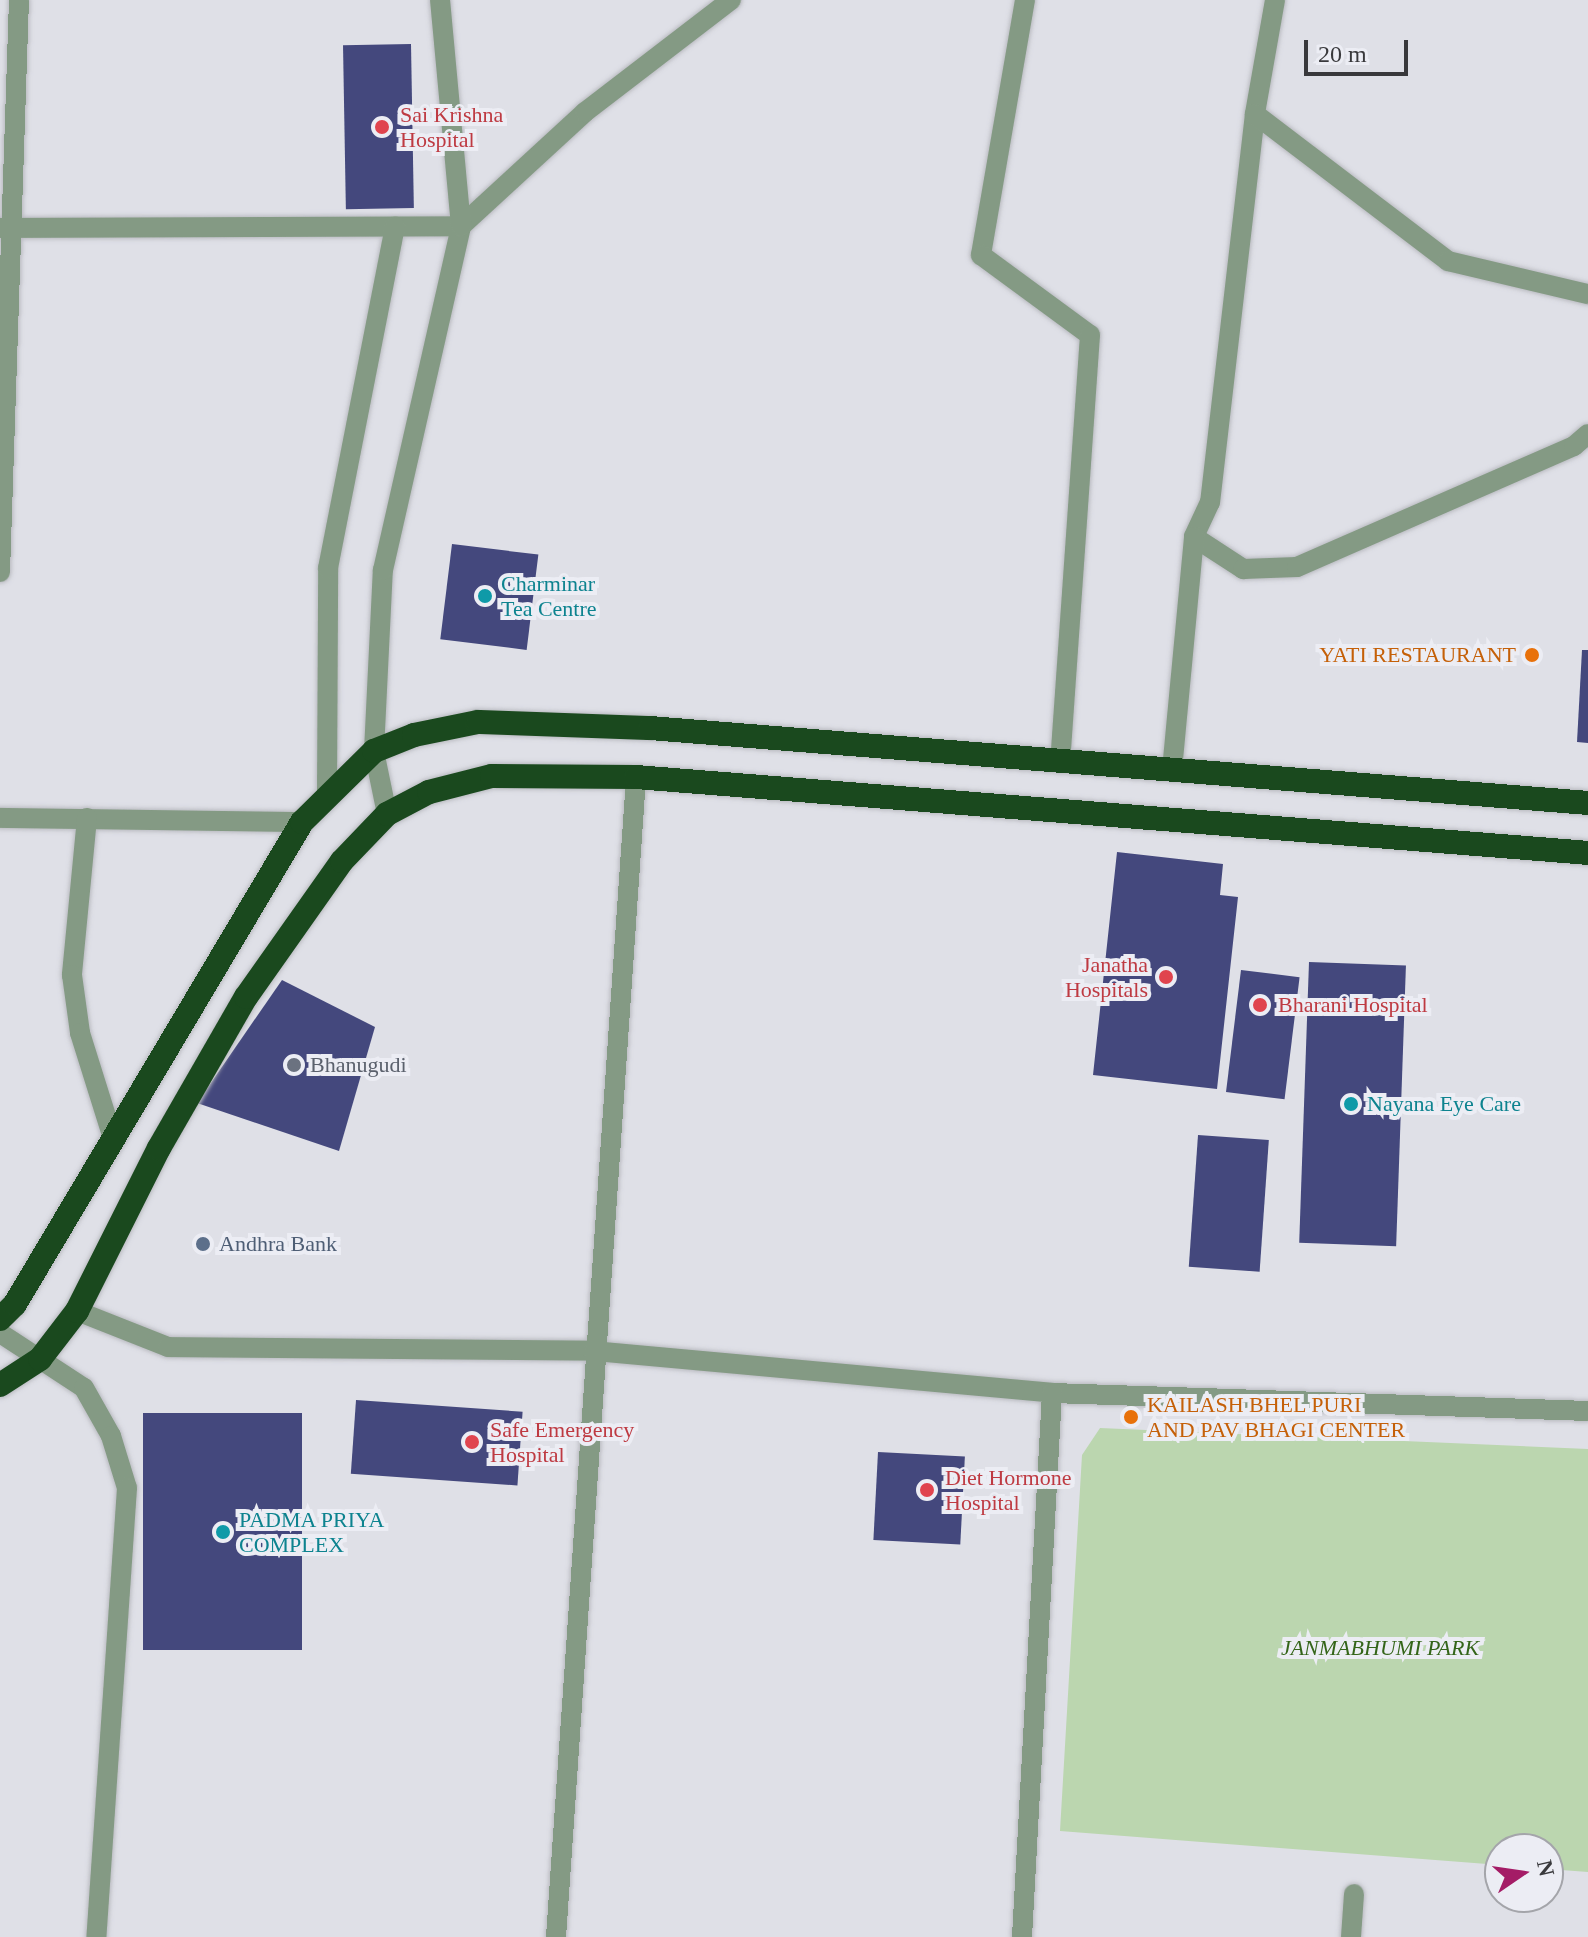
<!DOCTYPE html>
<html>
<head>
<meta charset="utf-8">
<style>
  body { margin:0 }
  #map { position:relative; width:1588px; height:1937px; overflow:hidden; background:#dfe0e7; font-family:"Times New Roman",serif }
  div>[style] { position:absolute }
  .green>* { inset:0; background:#bbd6af }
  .building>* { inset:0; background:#44487d; transform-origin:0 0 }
  .roads { filter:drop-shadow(0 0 2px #babbc1) drop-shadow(0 0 2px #babbc1) }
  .minor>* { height:20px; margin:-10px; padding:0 10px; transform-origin:10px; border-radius:10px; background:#849a84 }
  .highway>* { height:24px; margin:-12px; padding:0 12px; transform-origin:12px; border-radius:12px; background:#1a491e }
  .dots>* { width:22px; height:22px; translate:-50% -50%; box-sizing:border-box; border:4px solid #ecedf4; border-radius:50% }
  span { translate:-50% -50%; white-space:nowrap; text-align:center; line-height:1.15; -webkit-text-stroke:8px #ecedf4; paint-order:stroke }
  .health-label { font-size:22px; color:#be3a42 }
  .left { translate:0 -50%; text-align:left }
  .right { translate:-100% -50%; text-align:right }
  .culture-label { font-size:22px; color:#0d838f }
  .food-label { font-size:22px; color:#c56008 }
  .worship-label { font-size:22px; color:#5b616d }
  .service-label { font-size:22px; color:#4e5e75 }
  .park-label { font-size:22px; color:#346519; font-style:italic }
  .north { position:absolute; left:1484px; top:1833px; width:80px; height:80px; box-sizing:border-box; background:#ecedf4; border:2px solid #a4a5aa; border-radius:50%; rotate:77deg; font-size:22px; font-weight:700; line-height:32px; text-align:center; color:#39393c }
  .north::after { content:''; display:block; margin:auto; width:28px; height:36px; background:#a41c66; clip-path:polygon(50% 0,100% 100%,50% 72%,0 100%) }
  .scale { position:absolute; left:1304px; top:40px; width:104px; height:36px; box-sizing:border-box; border:4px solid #39393c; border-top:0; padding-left:10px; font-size:24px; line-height:28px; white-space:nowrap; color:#39393c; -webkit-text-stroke:6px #ecedf4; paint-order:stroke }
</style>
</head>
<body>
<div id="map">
  <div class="green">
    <i style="clip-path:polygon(1100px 1428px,1588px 1449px,1588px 1872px,1548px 1869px,1548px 1849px,1500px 1849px,1500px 1865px,1060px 1831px,1082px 1455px)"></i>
  </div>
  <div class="building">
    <i style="left:411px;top:44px;width:164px;height:68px;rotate:89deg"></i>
    <i style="left:452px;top:544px;width:87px;height:96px;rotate:7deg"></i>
    <i style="clip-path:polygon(1582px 650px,1588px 650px,1588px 743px,1577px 742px)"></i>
    <i style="clip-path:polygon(1117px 852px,1223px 864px,1220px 895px,1238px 897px,1217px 1089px,1093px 1075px)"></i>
    <i style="left:1309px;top:962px;width:97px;height:281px;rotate:2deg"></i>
    <i style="left:1241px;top:970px;width:59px;height:123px;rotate:7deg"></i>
    <i style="clip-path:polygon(282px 980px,375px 1027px,339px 1151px,197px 1103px)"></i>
    <i style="left:1198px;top:1135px;width:71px;height:132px;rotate:4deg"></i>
    <i style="left:356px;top:1400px;width:167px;height:74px;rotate:4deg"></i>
    <i style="left:302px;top:1413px;width:237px;height:159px;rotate:90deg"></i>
    <i style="left:878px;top:1452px;width:87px;height:88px;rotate:3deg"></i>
  </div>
  <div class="roads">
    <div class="minor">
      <i style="left:1025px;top:0;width:259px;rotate:99.8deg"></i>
      <i style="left:981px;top:255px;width:135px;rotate:36.3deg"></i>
      <i style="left:1090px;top:335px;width:427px;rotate:94deg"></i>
      <i style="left:1275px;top:0;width:116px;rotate:100deg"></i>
      <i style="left:1255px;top:114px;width:391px;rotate:96.6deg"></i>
      <i style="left:1210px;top:502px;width:38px;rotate:115deg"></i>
      <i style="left:1194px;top:537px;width:59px;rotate:33.1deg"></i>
      <i style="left:1243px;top:569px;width:54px;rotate:-2.1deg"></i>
      <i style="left:1297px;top:567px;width:302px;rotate:-23.6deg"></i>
      <i style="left:1574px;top:446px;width:18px;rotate:-41deg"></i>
      <i style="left:1255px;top:114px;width:243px;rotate:37.3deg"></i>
      <i style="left:1448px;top:261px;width:144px;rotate:13.3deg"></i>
      <i style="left:0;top:228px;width:461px;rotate:-0.2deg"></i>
      <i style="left:461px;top:226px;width:168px;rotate:-42.6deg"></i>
      <i style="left:585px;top:112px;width:184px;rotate:-37.5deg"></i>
      <i style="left:0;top:572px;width:572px;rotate:-88.1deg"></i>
      <i style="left:1172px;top:770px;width:234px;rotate:-84.6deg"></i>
      <i style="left:327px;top:794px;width:226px;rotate:-89.7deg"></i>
      <i style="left:328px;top:568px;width:348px;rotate:-78.9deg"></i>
      <i style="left:387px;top:814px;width:64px;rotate:-101.7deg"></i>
      <i style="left:374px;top:751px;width:181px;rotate:-87.2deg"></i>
      <i style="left:383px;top:570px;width:353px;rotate:-77.2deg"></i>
      <i style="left:461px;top:226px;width:227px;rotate:-95.3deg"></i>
      <i style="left:0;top:818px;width:302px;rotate:0.8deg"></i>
      <i style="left:87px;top:818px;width:158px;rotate:95.5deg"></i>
      <i style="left:72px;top:975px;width:59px;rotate:82.1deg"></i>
      <i style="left:80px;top:1033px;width:110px;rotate:72.6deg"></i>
      <i style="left:77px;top:1311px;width:98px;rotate:21.6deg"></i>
      <i style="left:168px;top:1347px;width:426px;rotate:0.5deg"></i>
      <i style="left:594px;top:1351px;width:460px;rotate:5.2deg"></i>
      <i style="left:1052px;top:1393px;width:536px;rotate:1.92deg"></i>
      <i style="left:0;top:1333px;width:100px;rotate:33.2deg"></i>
      <i style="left:84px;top:1388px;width:55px;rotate:60.6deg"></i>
      <i style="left:111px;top:1436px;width:54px;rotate:72.9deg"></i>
      <i style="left:127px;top:1488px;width:450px;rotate:93.9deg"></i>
      <i style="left:556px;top:1937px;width:1163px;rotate:-86.05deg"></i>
      <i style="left:1022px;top:1937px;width:545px;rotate:-86.84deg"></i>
      <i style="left:1351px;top:1937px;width:43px;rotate:-86deg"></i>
    </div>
    <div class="highway">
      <i style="left:0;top:1319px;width:21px;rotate:-45deg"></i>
      <i style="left:15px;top:1304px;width:561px;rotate:-59.23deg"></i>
      <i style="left:302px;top:822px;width:101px;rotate:-44.6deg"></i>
      <i style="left:374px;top:751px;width:43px;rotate:-21.8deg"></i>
      <i style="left:414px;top:735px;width:65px;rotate:-11.5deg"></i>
      <i style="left:478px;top:722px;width:172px;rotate:2deg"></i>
      <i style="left:650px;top:728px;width:941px;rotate:4.57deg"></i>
      <i style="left:0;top:1385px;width:48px;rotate:-33deg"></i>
      <i style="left:40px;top:1359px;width:61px;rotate:-52.4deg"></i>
      <i style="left:77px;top:1311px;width:182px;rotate:-63.3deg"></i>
      <i style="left:159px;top:1148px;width:174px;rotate:-60.1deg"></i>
      <i style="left:246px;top:997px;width:166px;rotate:-54.8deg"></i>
      <i style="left:342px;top:861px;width:65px;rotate:-46.2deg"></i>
      <i style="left:387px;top:814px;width:47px;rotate:-27.6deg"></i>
      <i style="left:429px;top:792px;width:65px;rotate:-14.3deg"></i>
      <i style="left:492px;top:776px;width:144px;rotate:0.4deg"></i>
      <i style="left:636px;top:777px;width:955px;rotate:4.56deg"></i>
    </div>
  </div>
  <div class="dots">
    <i style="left:382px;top:127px;background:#e0444e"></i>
    <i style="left:485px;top:596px;background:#0f9aa8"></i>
    <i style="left:1532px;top:655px;background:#e8710a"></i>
    <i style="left:1166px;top:977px;background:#e0444e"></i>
    <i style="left:1260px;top:1005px;background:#e0444e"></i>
    <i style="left:294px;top:1065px;background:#6b7280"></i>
    <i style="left:1351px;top:1104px;background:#0f9aa8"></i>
    <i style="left:203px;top:1244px;background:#5c6f8a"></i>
    <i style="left:1131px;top:1417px;background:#e8710a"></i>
    <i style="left:472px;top:1442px;background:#e0444e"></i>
    <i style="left:927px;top:1490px;background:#e0444e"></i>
    <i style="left:223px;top:1532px;background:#0f9aa8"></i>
  </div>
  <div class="health-label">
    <span class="left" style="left:400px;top:127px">Sai Krishna<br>Hospital</span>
    <span class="right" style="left:1148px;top:977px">Janatha<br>Hospitals</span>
    <span class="left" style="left:1278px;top:1005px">Bharani Hospital</span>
    <span class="left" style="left:490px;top:1442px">Safe Emergency<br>Hospital</span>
    <span class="left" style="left:945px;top:1490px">Diet Hormone<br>Hospital</span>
  </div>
  <div class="culture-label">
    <span class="left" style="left:501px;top:596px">Charminar<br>Tea Centre</span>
    <span class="left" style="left:1367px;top:1104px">Nayana Eye Care</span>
    <span class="left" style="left:239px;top:1532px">PADMA PRIYA<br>COMPLEX</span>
  </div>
  <div class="food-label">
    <span class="right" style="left:1516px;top:655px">YATI RESTAURANT</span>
    <span class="left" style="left:1147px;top:1417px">KAILASH BHEL PURI<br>AND PAV BHAGI CENTER</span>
  </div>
  <div class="worship-label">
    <span class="left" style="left:310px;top:1065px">Bhanugudi</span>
  </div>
  <div class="service-label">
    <span class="left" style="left:219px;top:1244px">Andhra Bank</span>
  </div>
  <div class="park-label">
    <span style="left:1380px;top:1648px">JANMABHUMI PARK</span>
  </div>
  <div class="north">N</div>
  <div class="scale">20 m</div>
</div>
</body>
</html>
